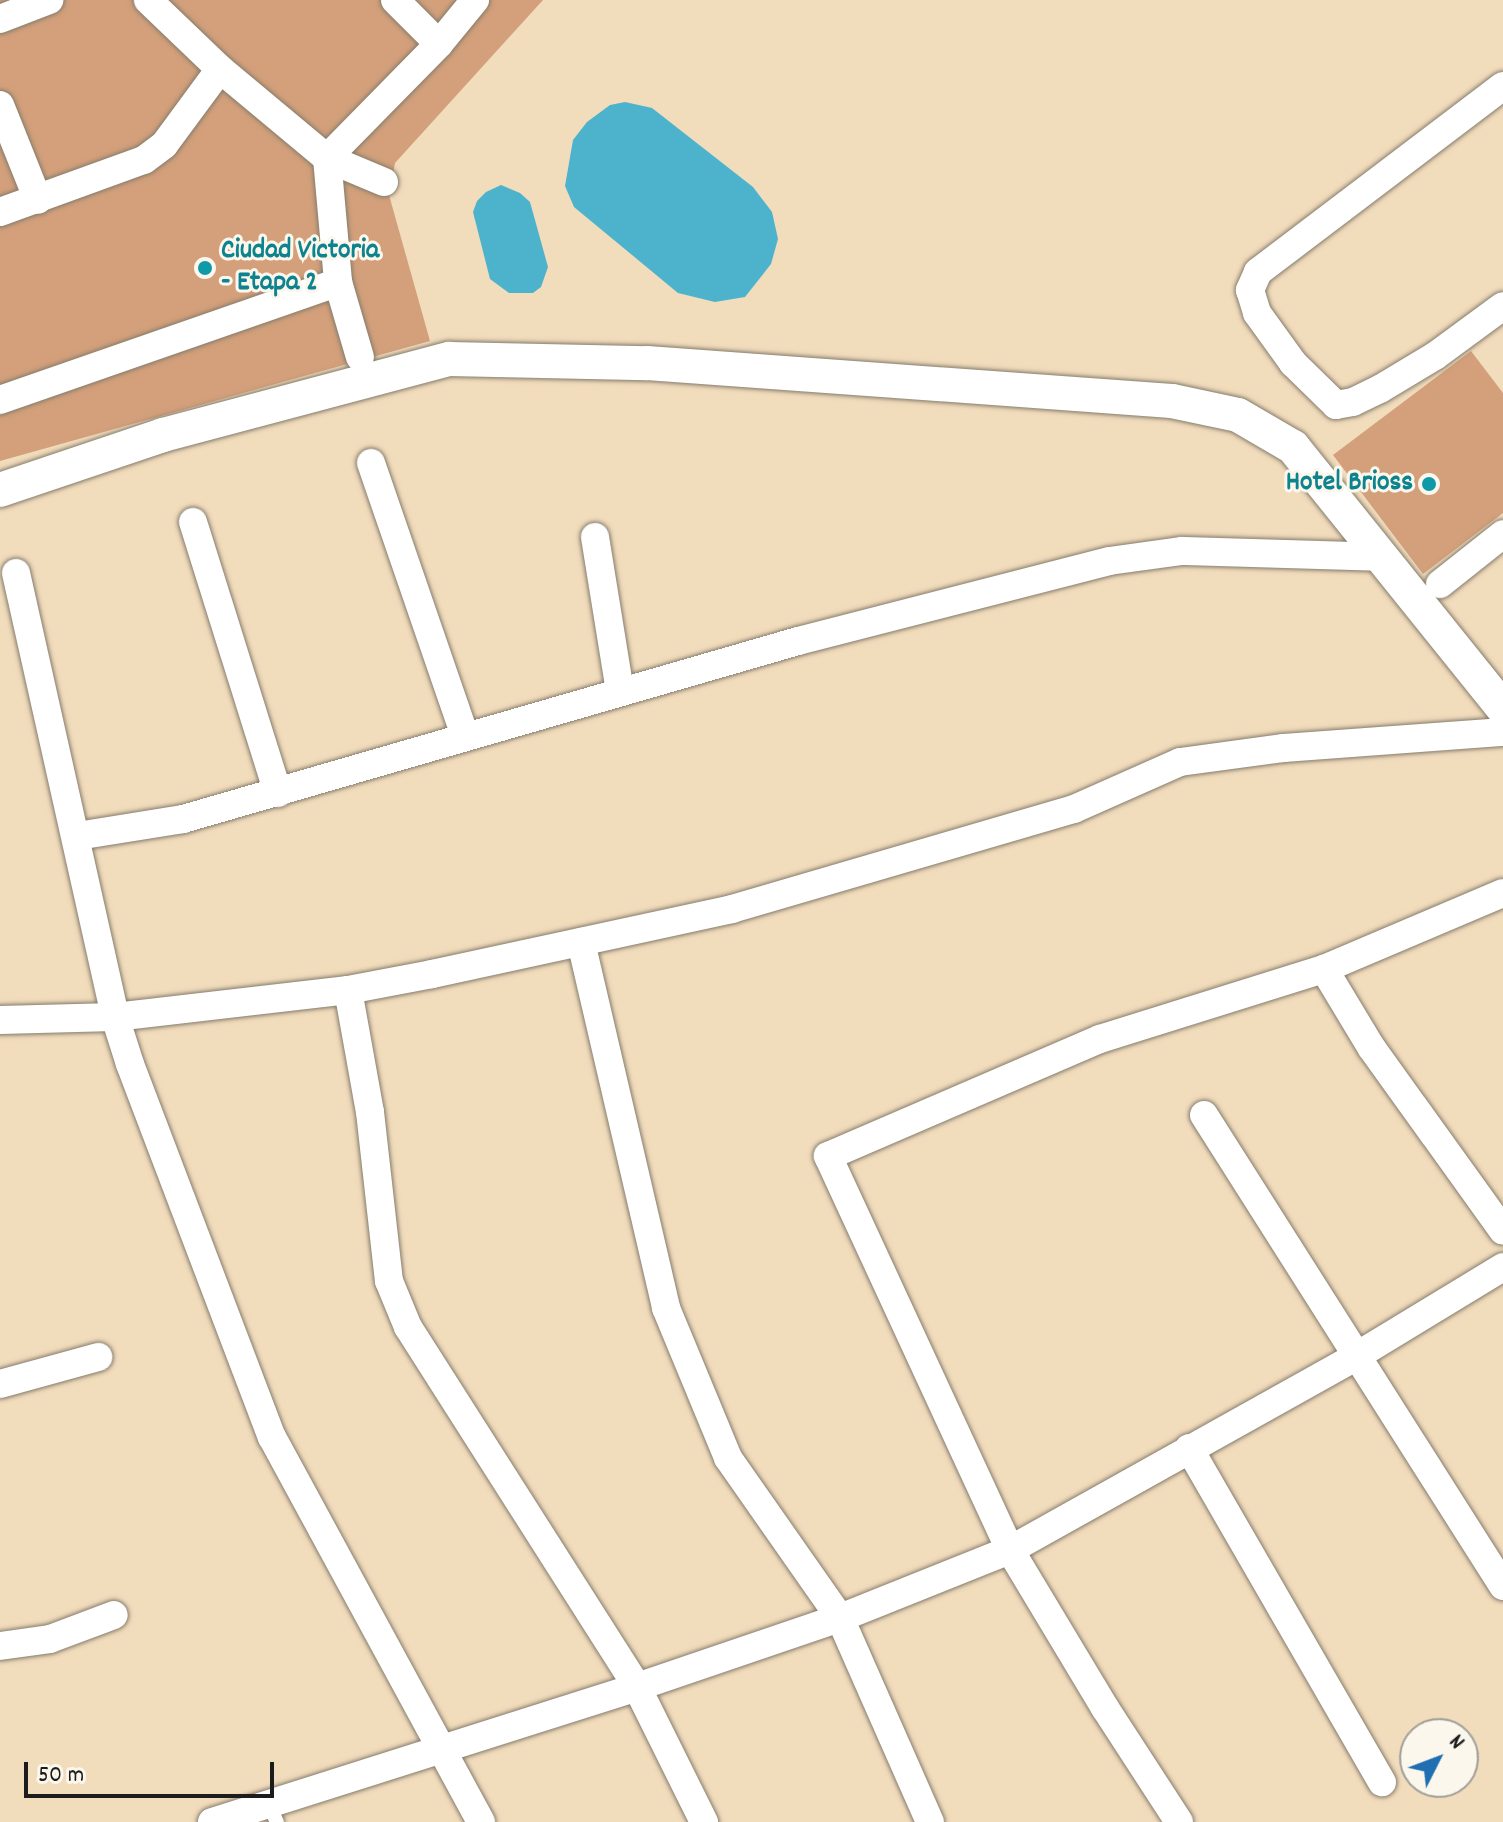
<!DOCTYPE html>
<html>
<head>
<meta charset="utf-8">
<style>
  body { margin:0 }
  #map { position:relative; width:1503px; height:1822px; overflow:hidden; background:#f1dcbc; font-family:Dekko,sans-serif }
  div>[style] { position:absolute }
  .water>* { inset:0; background:#4db3cc }
  .building>* { inset:0; background:#d3a07b }
  .roads { filter:drop-shadow(0 0 2px #867c6c) drop-shadow(0 0 2px #867c6c) }
  .service>* { height:14px; margin:-7px; padding:0 7px; transform-origin:7px; border-radius:7px; background:#fff }
  .minor>* { height:28px; margin:-14px; padding:0 14px; transform-origin:14px; border-radius:14px; background:#fff }
  .tertiary>* { height:34px; margin:-17px; padding:0 17px; transform-origin:17px; border-radius:17px; background:#fff }
  .dots>* { width:22px; height:22px; translate:-50% -50%; box-sizing:border-box; border:4px solid #fbf7ec; border-radius:50% }
  span { translate:-50% -50%; white-space:nowrap; text-align:center; line-height:1.15; -webkit-text-stroke:6px #fbf7ec; paint-order:stroke }
  .culture-label { font-size:28px; color:#0d838f; font-weight:700 }
  .left { translate:0 -50%; text-align:left }
  .right { translate:-100% -50%; text-align:right }
  .north { position:absolute; left:1399px; top:1718px; width:80px; height:80px; box-sizing:border-box; background:#fbf7ec; border:2px solid #a29f99; border-radius:50%; rotate:48deg; font-size:22px; font-weight:700; line-height:32px; text-align:center; color:#1c1c1c }
  .north::after { content:''; display:block; margin:auto; width:28px; height:36px; background:#1f6fb2; clip-path:polygon(50% 0,100% 100%,50% 72%,0 100%) }
  .scale { position:absolute; left:24px; top:1762px; width:250px; height:36px; box-sizing:border-box; border:4px solid #1c1c1c; border-top:0; padding-left:10px; font-size:24px; line-height:28px; white-space:nowrap; color:#1c1c1c; -webkit-text-stroke:6px #fbf7ec; paint-order:stroke }
</style>
</head>
<body>
<div id="map">
  <div class="water">
    <i style="clip-path:polygon(625px 102px,652px 108px,753px 187px,772px 212px,778px 239px,771px 264px,745px 297px,715px 302px,678px 293px,574px 207px,565px 186px,573px 140px,587px 122px,610px 105px)"></i>
    <i style="clip-path:polygon(501px 185px,520px 193px,530px 202px,548px 267px,541px 287px,533px 293px,509px 293px,490px 279px,473px 212px,477px 201px,486px 192px)"></i>
  </div>
  <div class="building">
    <i style="clip-path:polygon(0 0,543px 0,395px 163px,389px 195px,430px 341px,0 461px)"></i>
    <i style="clip-path:polygon(1471px 351px,1503px 393px,1503px 513px,1423px 574px,1333px 455px)"></i>
  </div>
  <div class="roads">
    <div class="service">
      <i style="left:268px;top:1803px;width:21px;rotate:65deg"></i>
    </div>
    <div class="minor">
      <i style="left:148px;top:0;width:100px;rotate:43.8deg"></i>
      <i style="left:220px;top:69px;width:139px;rotate:39.8deg"></i>
      <i style="left:327px;top:158px;width:124px;rotate:84.9deg"></i>
      <i style="left:338px;top:282px;width:78px;rotate:73.7deg"></i>
      <i style="left:395px;top:0;width:62px;rotate:45deg"></i>
      <i style="left:0;top:19px;width:53px;rotate:-21.2deg"></i>
      <i style="left:1503px;top:86px;width:308px;rotate:142.8deg"></i>
      <i style="left:1258px;top:272px;width:20px;rotate:114deg"></i>
      <i style="left:1250px;top:290px;width:24px;rotate:73deg"></i>
      <i style="left:1257px;top:313px;width:62px;rotate:54.2deg"></i>
      <i style="left:1293px;top:363px;width:60px;rotate:44.3deg"></i>
      <i style="left:1336px;top:405px;width:17px;rotate:-10deg"></i>
      <i style="left:1353px;top:402px;width:30px;rotate:-26deg"></i>
      <i style="left:1380px;top:389px;width:64px;rotate:-31deg"></i>
      <i style="left:1435px;top:356px;width:84px;rotate:-36.3deg"></i>
      <i style="left:0;top:105px;width:102px;rotate:68.2deg"></i>
      <i style="left:384px;top:182px;width:62px;rotate:-157.2deg"></i>
      <i style="left:327px;top:158px;width:160px;rotate:-45.5deg"></i>
      <i style="left:439px;top:44px;width:57px;rotate:-50.7deg"></i>
      <i style="left:0;top:212px;width:153px;rotate:-19.9deg"></i>
      <i style="left:144px;top:160px;width:25px;rotate:-37deg"></i>
      <i style="left:164px;top:145px;width:94px;rotate:-53.6deg"></i>
      <i style="left:0;top:400px;width:358px;rotate:-19.2deg"></i>
      <i style="left:371px;top:463px;width:289px;rotate:71deg"></i>
      <i style="left:193px;top:522px;width:284px;rotate:72.6deg"></i>
      <i style="left:595px;top:537px;width:156px;rotate:80.8deg"></i>
      <i style="left:16px;top:573px;width:455px;rotate:77.4deg"></i>
      <i style="left:115px;top:1017px;width:49px;rotate:72.3deg"></i>
      <i style="left:130px;top:1064px;width:399px;rotate:69.2deg"></i>
      <i style="left:272px;top:1437px;width:438px;rotate:61.5deg"></i>
      <i style="left:1440px;top:584px;width:80px;rotate:-38.4deg"></i>
      <i style="left:77px;top:836px;width:107px;rotate:-9.1deg"></i>
      <i style="left:183px;top:819px;width:640px;rotate:-16.14deg"></i>
      <i style="left:798px;top:641px;width:321px;rotate:-14.4deg"></i>
      <i style="left:1109px;top:561px;width:74px;rotate:-7.8deg"></i>
      <i style="left:1182px;top:551px;width:199px;rotate:1.7deg"></i>
      <i style="left:581px;top:942px;width:376px;rotate:76.9deg"></i>
      <i style="left:666px;top:1308px;width:162px;rotate:67.5deg"></i>
      <i style="left:728px;top:1458px;width:195px;rotate:55deg"></i>
      <i style="left:840px;top:1618px;width:223px;rotate:66.2deg"></i>
      <i style="left:1324px;top:969px;width:91px;rotate:58.9deg"></i>
      <i style="left:1371px;top:1047px;width:226px;rotate:54.3deg"></i>
      <i style="left:348px;top:990px;width:124px;rotate:79.8deg"></i>
      <i style="left:370px;top:1112px;width:170px;rotate:83.6deg"></i>
      <i style="left:389px;top:1281px;width:50px;rotate:67.6deg"></i>
      <i style="left:408px;top:1327px;width:427px;rotate:57.5deg"></i>
      <i style="left:637px;top:1687px;width:151px;rotate:63.6deg"></i>
      <i style="left:0;top:1020px;width:115px;rotate:-1.5deg"></i>
      <i style="left:115px;top:1017px;width:235px;rotate:-6.6deg"></i>
      <i style="left:348px;top:990px;width:86px;rotate:-10.8deg"></i>
      <i style="left:432px;top:974px;width:307px;rotate:-12.2deg"></i>
      <i style="left:732px;top:909px;width:356px;rotate:-16.3deg"></i>
      <i style="left:1074px;top:809px;width:116px;rotate:-23.9deg"></i>
      <i style="left:1180px;top:762px;width:105px;rotate:-7.7deg"></i>
      <i style="left:1284px;top:748px;width:220px;rotate:-4.2deg"></i>
      <i style="left:1204px;top:1115px;width:558px;rotate:57.59deg"></i>
      <i style="left:0;top:1384px;width:102px;rotate:-15.4deg"></i>
      <i style="left:1189px;top:1448px;width:386px;rotate:60deg"></i>
      <i style="left:0;top:1646px;width:50px;rotate:-8deg"></i>
      <i style="left:50px;top:1639px;width:68px;rotate:-20.6deg"></i>
      <i style="left:212px;top:1822px;width:446px;rotate:-17.6deg"></i>
      <i style="left:637px;top:1687px;width:214px;rotate:-18.8deg"></i>
      <i style="left:840px;top:1618px;width:183px;rotate:-21.8deg"></i>
      <i style="left:1010px;top:1550px;width:395px;rotate:-29.2deg"></i>
      <i style="left:1355px;top:1357px;width:173px;rotate:-31.3deg"></i>
      <i style="left:1179px;top:1822px;width:136px;rotate:-123deg"></i>
      <i style="left:1105px;top:1708px;width:184px;rotate:-121deg"></i>
      <i style="left:1010px;top:1550px;width:434px;rotate:-114.8deg"></i>
      <i style="left:828px;top:1156px;width:296px;rotate:-23.3deg"></i>
      <i style="left:1100px;top:1039px;width:235px;rotate:-17.4deg"></i>
      <i style="left:1324px;top:969px;width:194px;rotate:-23deg"></i>
    </div>
    <div class="tertiary">
      <i style="left:0;top:490px;width:172px;rotate:-18.6deg"></i>
      <i style="left:163px;top:435px;width:296px;rotate:-14.9deg"></i>
      <i style="left:449px;top:359px;width:198px;rotate:1.2deg"></i>
      <i style="left:647px;top:363px;width:526px;rotate:4.14deg"></i>
      <i style="left:1172px;top:401px;width:67px;rotate:12deg"></i>
      <i style="left:1238px;top:415px;width:64px;rotate:30.2deg"></i>
      <i style="left:1293px;top:447px;width:335px;rotate:51.2deg"></i>
    </div>
  </div>
  <div class="dots">
    <i style="left:205px;top:268px;background:#0f9aa8"></i>
    <i style="left:1429px;top:484px;background:#0f9aa8"></i>
  </div>
  <div class="culture-label">
    <span class="left" style="left:221px;top:268px">Ciudad Victoria<br>- Etapa 2</span>
    <span class="right" style="left:1413px;top:484px">Hotel Brioss</span>
  </div>
  <div class="north">N</div>
  <div class="scale">50 m</div>
</div>
</body>
</html>
